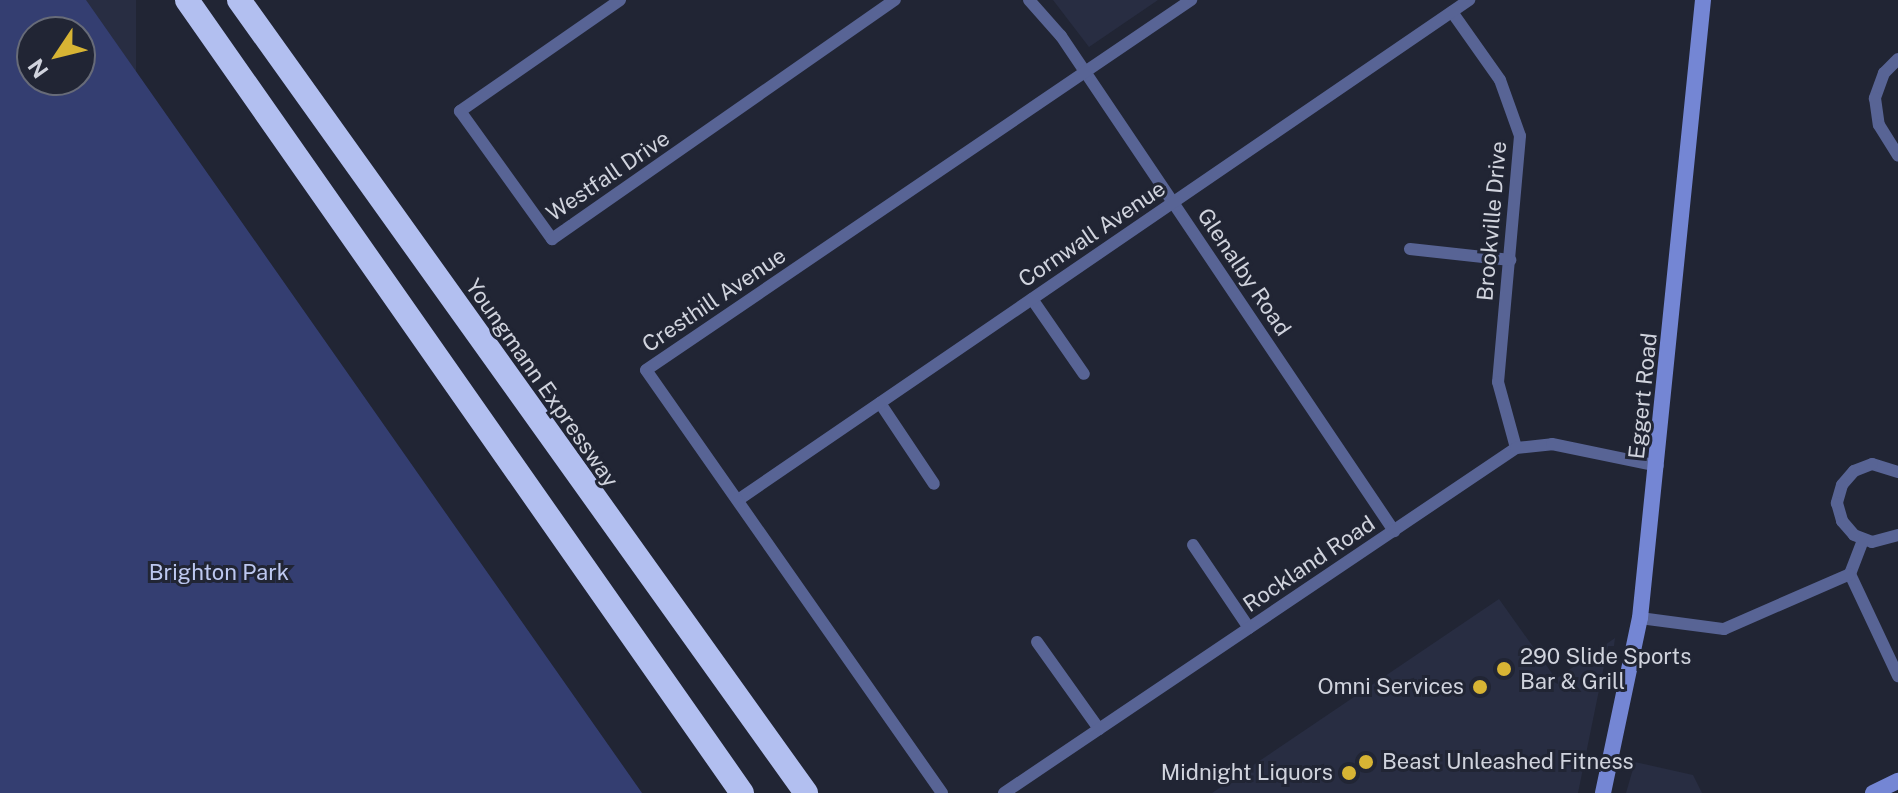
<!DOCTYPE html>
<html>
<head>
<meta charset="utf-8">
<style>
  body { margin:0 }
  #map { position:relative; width:1898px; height:793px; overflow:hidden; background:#212534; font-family:"Public Sans",sans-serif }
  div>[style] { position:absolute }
  .built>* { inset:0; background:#282d42; transform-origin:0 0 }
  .green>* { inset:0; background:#343e71 }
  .street>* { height:12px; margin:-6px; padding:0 6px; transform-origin:6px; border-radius:6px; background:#586495 }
  .secondary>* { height:16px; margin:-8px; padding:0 8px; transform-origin:8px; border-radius:8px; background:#7486d4 }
  .highway>* { height:24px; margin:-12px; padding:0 12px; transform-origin:12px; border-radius:12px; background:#b2bff0 }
  .dots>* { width:22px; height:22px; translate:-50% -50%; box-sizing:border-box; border:4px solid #212534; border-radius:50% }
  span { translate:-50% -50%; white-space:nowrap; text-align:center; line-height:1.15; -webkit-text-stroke:6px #212534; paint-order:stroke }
  .street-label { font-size:22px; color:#d0d3dd }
  .park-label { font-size:22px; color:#bdc8f0 }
  .poi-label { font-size:22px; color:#d0d3dd }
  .left { translate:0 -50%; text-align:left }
  .right { translate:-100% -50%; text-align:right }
  .north { position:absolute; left:16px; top:16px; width:80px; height:80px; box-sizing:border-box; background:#212534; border:2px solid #676b78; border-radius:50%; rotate:235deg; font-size:22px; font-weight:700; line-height:32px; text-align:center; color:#d0d3dd }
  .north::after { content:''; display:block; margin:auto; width:28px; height:36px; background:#d7b434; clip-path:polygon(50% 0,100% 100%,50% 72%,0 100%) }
</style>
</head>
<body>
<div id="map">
  <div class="built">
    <i style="left:86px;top:0;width:50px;height:968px"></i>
    <i style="clip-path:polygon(1053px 0,1158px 0,1089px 47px)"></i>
    <i style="clip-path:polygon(1499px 599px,1556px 679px,1615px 638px,1614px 646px,1608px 646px,1578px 793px,1212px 793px)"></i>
    <i style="clip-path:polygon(1635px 762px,1693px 775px,1702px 793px,1626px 793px)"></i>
  </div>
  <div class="green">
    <i style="clip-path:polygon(evenodd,0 0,86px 0,642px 793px,0 793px,0 0,32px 32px,80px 32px,80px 80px,32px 80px,32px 32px)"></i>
  </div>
  <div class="street">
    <i style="left:620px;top:0;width:195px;rotate:145.2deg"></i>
    <i style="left:460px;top:111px;width:158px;rotate:54.3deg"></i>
    <i style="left:552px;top:239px;width:418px;rotate:-34.9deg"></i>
    <i style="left:1029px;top:0;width:48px;rotate:48.4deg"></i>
    <i style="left:1061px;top:36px;width:597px;rotate:56.07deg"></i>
    <i style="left:1452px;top:12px;width:83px;rotate:54.8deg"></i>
    <i style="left:1500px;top:80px;width:59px;rotate:70.3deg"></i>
    <i style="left:1520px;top:136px;width:247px;rotate:95.1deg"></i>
    <i style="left:1498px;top:382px;width:68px;rotate:74.7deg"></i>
    <i style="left:1898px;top:59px;width:20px;rotate:135deg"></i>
    <i style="left:1884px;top:73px;width:27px;rotate:110deg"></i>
    <i style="left:1875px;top:98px;width:27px;rotate:82deg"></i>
    <i style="left:1879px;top:125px;width:36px;rotate:58deg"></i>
    <i style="left:1410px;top:249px;width:101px;rotate:6.3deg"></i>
    <i style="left:1032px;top:299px;width:91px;rotate:55.3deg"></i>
    <i style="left:880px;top:403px;width:97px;rotate:56.3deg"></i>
    <i style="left:1898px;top:472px;width:27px;rotate:-163deg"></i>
    <i style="left:1872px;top:464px;width:19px;rotate:159deg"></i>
    <i style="left:1854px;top:471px;width:18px;rotate:131deg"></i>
    <i style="left:1842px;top:485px;width:19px;rotate:106deg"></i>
    <i style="left:1837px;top:503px;width:19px;rotate:74deg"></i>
    <i style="left:1842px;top:521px;width:18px;rotate:49deg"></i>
    <i style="left:1854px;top:535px;width:19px;rotate:21deg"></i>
    <i style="left:1872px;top:542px;width:27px;rotate:-15deg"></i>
    <i style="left:738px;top:500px;width:886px;rotate:-34.37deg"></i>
    <i style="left:1193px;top:545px;width:100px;rotate:56deg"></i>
    <i style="left:1850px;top:574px;width:113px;rotate:64.8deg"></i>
    <i style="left:1850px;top:574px;width:36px;rotate:-69deg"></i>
    <i style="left:1640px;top:618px;width:85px;rotate:7.5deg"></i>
    <i style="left:1724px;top:629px;width:137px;rotate:-23.6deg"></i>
    <i style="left:1037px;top:642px;width:107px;rotate:54.5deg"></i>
    <i style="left:942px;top:793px;width:516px;rotate:-124.98deg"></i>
    <i style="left:646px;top:370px;width:659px;rotate:-34.17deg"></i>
    <i style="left:1004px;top:793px;width:617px;rotate:-33.97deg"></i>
    <i style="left:1516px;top:448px;width:36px;rotate:-6deg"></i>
    <i style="left:1552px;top:444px;width:108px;rotate:11.7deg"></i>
  </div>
  <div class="secondary">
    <i style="left:1603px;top:793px;width:179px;rotate:-78.1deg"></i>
    <i style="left:1640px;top:618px;width:621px;rotate:-84.18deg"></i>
    <i style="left:1873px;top:793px;width:28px;rotate:-26deg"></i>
  </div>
  <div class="highway">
    <i style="left:187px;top:0;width:968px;rotate:55.01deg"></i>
    <i style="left:239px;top:0;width:975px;rotate:54.43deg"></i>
  </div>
  <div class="dots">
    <i style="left:1504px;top:669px;background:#d7b434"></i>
    <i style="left:1480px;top:687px;background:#d7b434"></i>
    <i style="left:1366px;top:762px;background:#d7b434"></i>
    <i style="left:1349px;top:773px;background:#d7b434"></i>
  </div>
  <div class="street-label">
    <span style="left:608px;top:176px;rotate:-34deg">Westfall Drive</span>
    <span style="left:1492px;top:221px;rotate:-85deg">Brookville Drive</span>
    <span style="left:1092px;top:234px;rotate:-34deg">Cornwall Avenue</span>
    <span style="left:1244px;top:272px;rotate:56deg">Glenalby Road</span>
    <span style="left:714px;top:300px;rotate:-34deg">Cresthill Avenue</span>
    <span style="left:542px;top:383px;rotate:55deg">Youngmann Expressway</span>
    <span style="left:1643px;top:396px;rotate:-84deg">Eggert Road</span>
    <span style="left:1309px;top:564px;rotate:-34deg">Rockland Road</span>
  </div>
  <div class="park-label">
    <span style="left:219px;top:573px">Brighton Park</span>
  </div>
  <div class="poi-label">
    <span class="left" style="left:1520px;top:669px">290 Slide Sports<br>Bar &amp; Grill</span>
    <span class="right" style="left:1464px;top:687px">Omni Services</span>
    <span class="left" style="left:1382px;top:762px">Beast Unleashed Fitness</span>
    <span class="right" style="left:1333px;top:773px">Midnight Liquors</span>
  </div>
  <div class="north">N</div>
</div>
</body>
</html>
